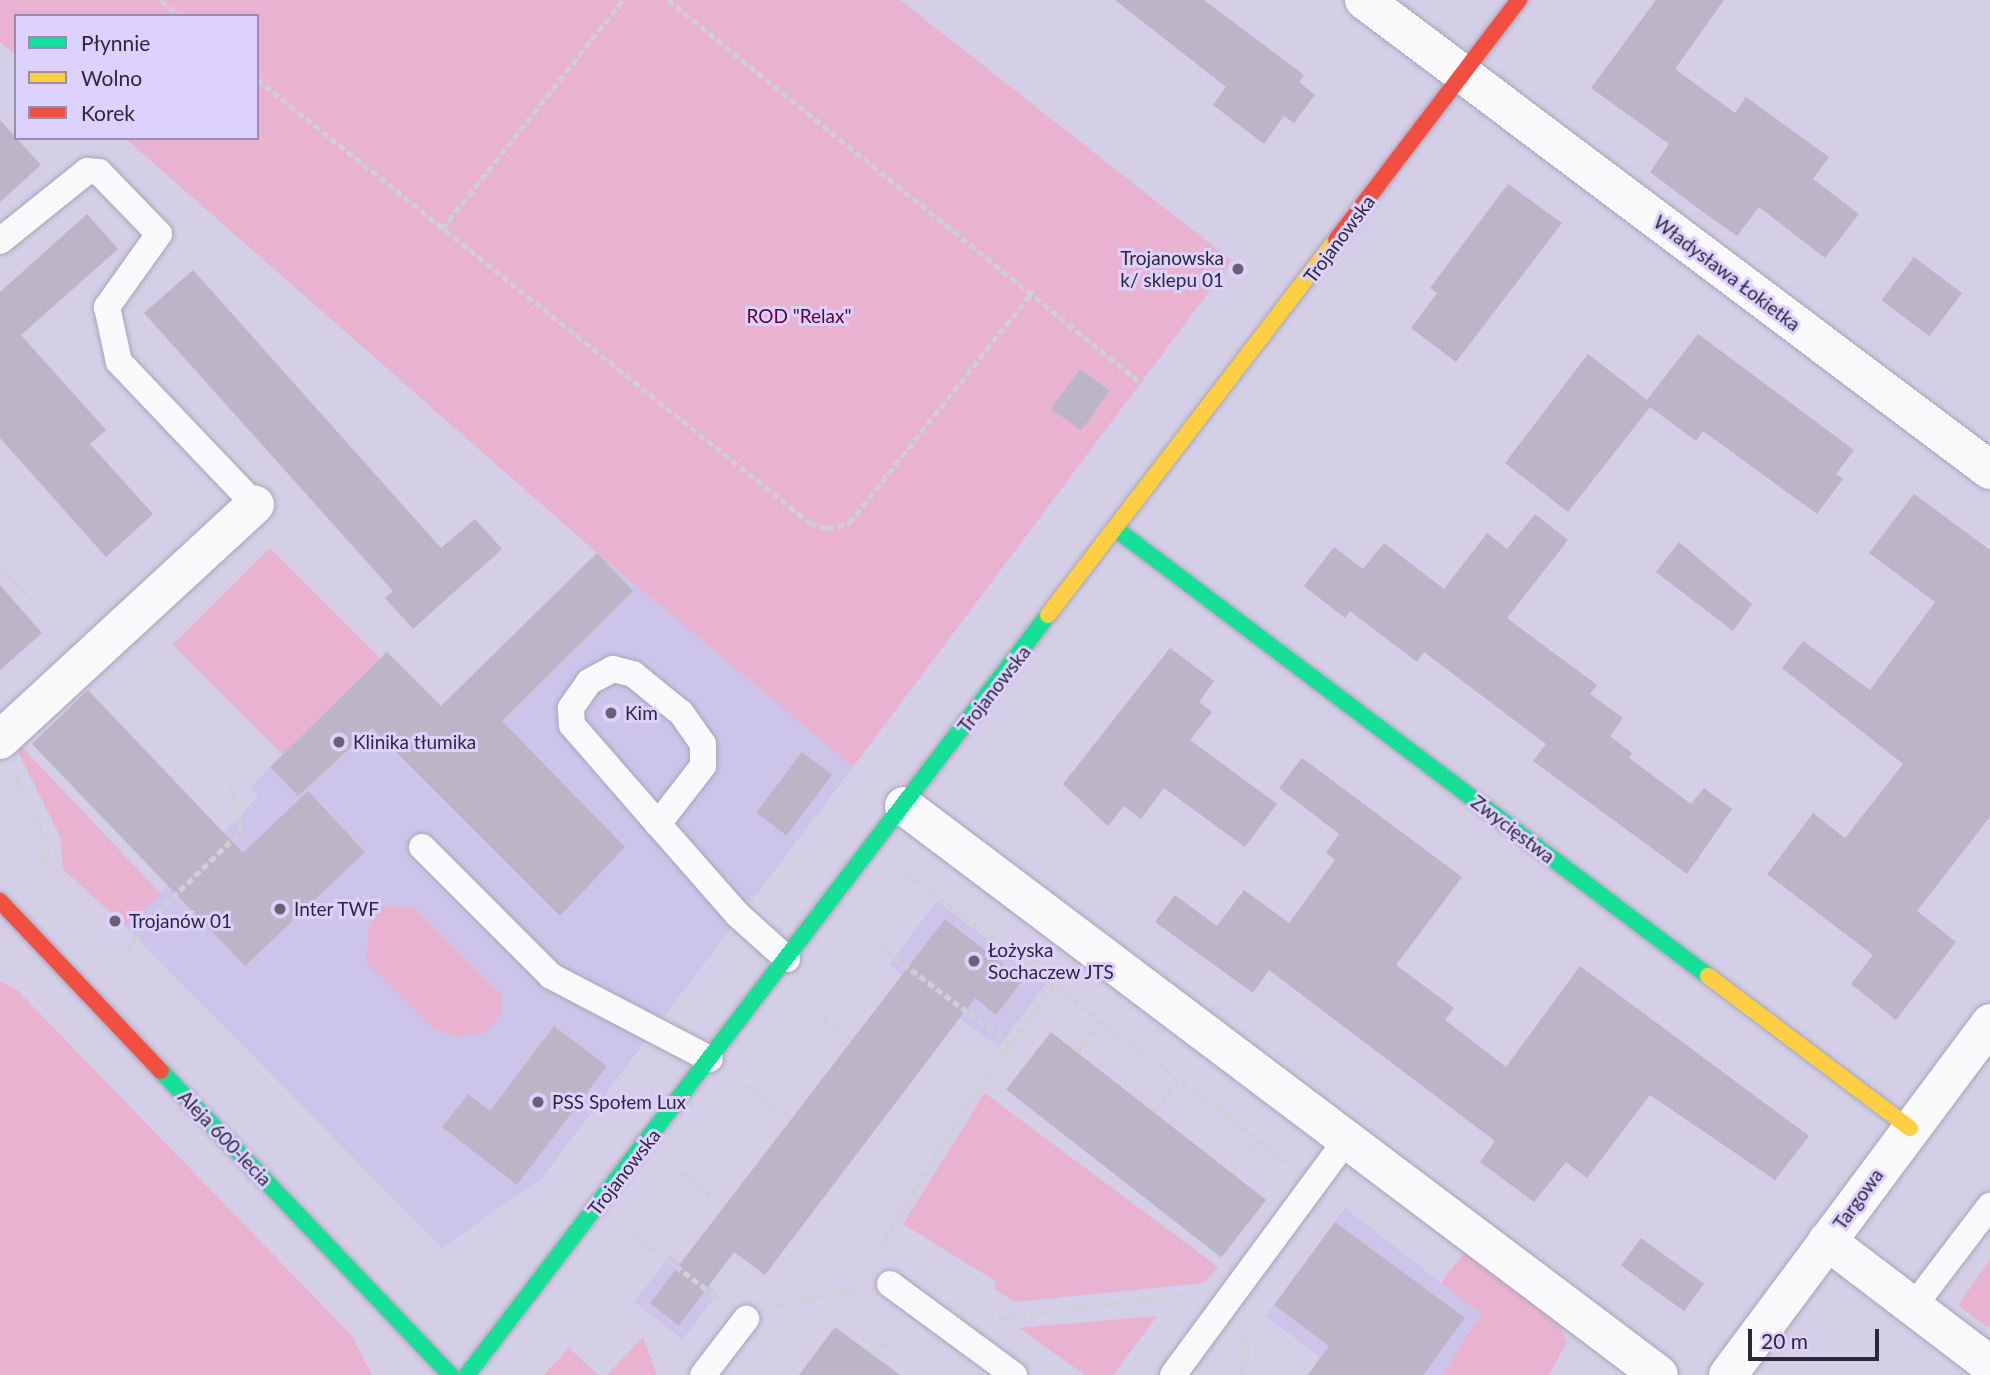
<!DOCTYPE html>
<html>
<head>
<meta charset="utf-8">
<style>
  body { margin:0 }
  #map { position:relative; width:1990px; height:1375px; overflow:hidden; background:#d4cee6; font-family:Lato,sans-serif }
  div>[style] { position:absolute }
  .built>* { inset:0; background:#cdc4ea; transform-origin:0 0 }
  .green>* { inset:0; background:#e8b2d0; transform-origin:0 0 }
  .building>* { inset:0; background:#bcb5c7; transform-origin:0 0 }
  .path>* { height:4.5px; margin-top:-2.25px; transform-origin:0; background:repeating-linear-gradient(90deg,#d0ced6 0 7px,transparent 0 10.5px) }
  .roads { filter:drop-shadow(0 0 2px #a8a3b6) drop-shadow(0 0 2px #a8a3b6) }
  .lane>* { height:26px; margin:-13px; padding:0 13px; transform-origin:13px; border-radius:13px; background:#f9f8fb }
  .street>* { height:38px; margin:-19px; padding:0 19px; transform-origin:19px; border-radius:19px; background:#f9f8fb }
  .fast>* { height:16px; margin:-8px; padding:0 8px; transform-origin:8px; border-radius:8px; background:#16e098 }
  .slow>* { height:16px; margin:-8px; padding:0 8px; transform-origin:8px; border-radius:8px; background:#ffcf43 }
  .jam>* { height:16px; margin:-8px; padding:0 8px; transform-origin:8px; border-radius:8px; background:#f24e42 }
  .dots>* { width:19px; height:19px; translate:-50% -50%; box-sizing:border-box; border:4px solid #dcd1ff; border-radius:50% }
  span { translate:-50% -50%; white-space:nowrap; text-align:center; line-height:1.15; -webkit-text-stroke:6px #dcd1ff; paint-order:stroke }
  .street-label { font-size:19px; color:#2c2839 }
  .poi-label { font-size:19px; color:#2c2839 }
  .right { translate:-100% -50%; text-align:right }
  .left { translate:0 -50%; text-align:left }
  .park-label { font-size:19px; color:#5d0033 }
  .legend { position:absolute; left:14px; top:14px; width:245px; height:126px; box-sizing:border-box; background:#dcd1ff; border:2px solid #968db0; margin:0; padding:9px 12px; list-style:none; font-size:21px; color:#2c2839 }
  .legend li { display:flex; align-items:center; gap:14px; height:35px }
  .legend b { width:35px; border:2px solid #968db0 }
  .scale { position:absolute; left:1748px; top:1329px; width:131px; height:32px; box-sizing:border-box; border:4px solid #2c2839; border-top:0; padding-left:9px; font-size:21px; line-height:24px; white-space:nowrap; color:#2c2839; -webkit-text-stroke:5px #dcd1ff; paint-order:stroke }
</style>
</head>
<body>
<div id="map">
  <div class="built">
    <i style="clip-path:polygon(597px 553px,853px 767px,541px 1179px,442px 1248px,125px 926px,224px 833px,258px 797px,250px 787px,381px 658px,441px 706px)"></i>
    <i style="left:937px;top:901px;width:137px;height:80px;rotate:37deg"></i>
    <i style="clip-path:polygon(1345px 1208px,1481px 1314px,1442px 1375px,1308px 1375px,1320px 1357px,1266px 1316px)"></i>
    <i style="left:670px;top:1256px;width:61px;height:58px;rotate:38deg"></i>
  </div>
  <div class="green">
    <i style="clip-path:polygon(0 0,900px 0,1232px 261px,853px 767px,597px 553px,125px 138px,257px 138px,257px 16px,16px 16px,16px 55px,0 42px)"></i>
    <i style="left:270px;top:548px;width:156px;height:137px;rotate:45deg"></i>
    <i style="clip-path:polygon(22px 747px,161px 894px,125px 926px,63px 869px,60px 836px,18px 752px)"></i>
    <i style="clip-path:polygon(386px 905px,414px 907px,502px 995px,501px 1015px,484px 1033px,459px 1037px,435px 1030px,366px 963px,369px 924px)"></i>
    <i style="clip-path:polygon(0 981px,17px 990px,353px 1337px,372px 1375px,0 1375px)"></i>
    <i style="clip-path:polygon(985px 1093px,1218px 1267px,1203px 1283px,1014px 1302px,994px 1288px,997px 1282px,903px 1224px)"></i>
    <i style="clip-path:polygon(1465px 1252px,1558px 1323px,1567px 1342px,1549px 1375px,1442px 1375px,1481px 1314px,1441px 1283px)"></i>
    <i style="clip-path:polygon(1990px 1260px,1990px 1326px,1987px 1327px,1958px 1305px)"></i>
    <i style="clip-path:polygon(1157px 1316px,1113px 1375px,1085px 1375px,1019px 1328px)"></i>
    <i style="clip-path:polygon(643px 1337px,657px 1375px,607px 1375px)"></i>
    <i style="clip-path:polygon(569px 1348px,598px 1375px,544px 1375px)"></i>
  </div>
  <div class="building">
    <i style="clip-path:polygon(1115px 0,1204px 0,1304px 75px,1299px 82px,1315px 95px,1294px 123px,1284px 116px,1264px 144px,1213px 105px,1226px 87px)"></i>
    <i style="clip-path:polygon(1656px 0,1724px 0,1675px 69px,1735px 113px,1746px 97px,1829px 157px,1813px 179px,1859px 214px,1825px 258px,1759px 207px,1737px 236px,1703px 212px,1650px 172px,1669px 144px,1591px 88px)"></i>
    <i style="clip-path:polygon(0 120px,41px 165px,0 202px)"></i>
    <i style="clip-path:polygon(1508px 184px,1562px 223px,1456px 362px,1411px 328px,1437px 293px,1430px 288px)"></i>
    <i style="clip-path:polygon(87px 214px,118px 249px,21px 335px,106px 430px,90px 444px,153px 514px,106px 557px,0 438px,0 292px)"></i>
    <i style="left:1914px;top:257px;width:60px;height:54px;rotate:37deg"></i>
    <i style="clip-path:polygon(193px 270px,441px 548px,475px 519px,502px 549px,413px 629px,385px 598px,393px 591px,144px 313px)"></i>
    <i style="clip-path:polygon(1698px 334px,1854px 450px,1836px 474px,1843px 479px,1817px 514px,1703px 431px,1696px 441px,1650px 407px,1568px 512px,1505px 463px,1588px 354px,1647px 400px)"></i>
    <i style="left:1080px;top:369px;width:37px;height:49px;rotate:36deg"></i>
    <i style="clip-path:polygon(1914px 494px,1990px 550px,1990px 817px,1917px 911px,1956px 942px,1896px 1020px,1851px 984px,1873px 955px,1767px 874px,1813px 813px,1845px 838px,1903px 764px,1782px 668px,1803px 641px,1870px 690px,1935px 602px,1869px 553px)"></i>
    <i style="clip-path:polygon(1535px 514px,1568px 540px,1507px 618px,1597px 685px,1590px 694px,1623px 718px,1610px 736px,1632px 753px,1629px 758px,1691px 804px,1704px 788px,1732px 809px,1687px 874px,1533px 761px,1546px 744px,1424px 652px,1417px 662px,1350px 611px,1345px 618px,1304px 586px,1334px 547px,1363px 569px,1384px 543px,1444px 589px,1487px 533px,1507px 549px)"></i>
    <i style="clip-path:polygon(1679px 542px,1752px 604px,1733px 631px,1656px 572px)"></i>
    <i style="clip-path:polygon(597px 553px,633px 591px,502px 721px,625px 847px,560px 916px,372px 728px,298px 796px,270px 767px,387px 652px,441px 706px)"></i>
    <i style="clip-path:polygon(0 585px,42px 633px,0 670px)"></i>
    <i style="clip-path:polygon(1170px 648px,1214px 681px,1199px 702px,1212px 712px,1190px 740px,1277px 804px,1245px 847px,1164px 788px,1141px 819px,1124px 806px,1108px 826px,1063px 784px)"></i>
    <i style="clip-path:polygon(88px 690px,243px 853px,308px 791px,365px 852px,245px 966px,32px 744px)"></i>
    <i style="left:802px;top:752px;width:38px;height:76px;rotate:37deg"></i>
    <i style="clip-path:polygon(1302px 758px,1462px 877px,1396px 965px,1454px 1008px,1445px 1020px,1506px 1067px,1580px 966px,1809px 1136px,1775px 1180px,1650px 1095px,1587px 1178px,1566px 1162px,1534px 1202px,1480px 1162px,1495px 1141px,1269px 970px,1253px 993px,1155px 922px,1175px 895px,1217px 926px,1244px 890px,1289px 923px,1335px 860px,1326px 853px,1339px 834px,1279px 788px)"></i>
    <i style="clip-path:polygon(945px 919px,1023px 980px,996px 1015px,975px 998px,765px 1275px,734px 1252px,679px 1326px,650px 1303px)"></i>
    <i style="clip-path:polygon(554px 1026px,607px 1066px,517px 1185px,442px 1127px,468px 1094px,490px 1111px)"></i>
    <i style="left:1051px;top:1032px;width:273px;height:73px;rotate:38deg"></i>
    <i style="clip-path:polygon(1335px 1222px,1465px 1318px,1423px 1375px,1308px 1375px,1329px 1346px,1274px 1305px)"></i>
    <i style="left:1641px;top:1238px;width:78px;height:34px;rotate:36deg"></i>
    <i style="clip-path:polygon(835px 1327px,900px 1375px,799px 1375px)"></i>
  </div>
  <div class="path">
    <i style="left:161px;top:0;width:25px;rotate:40deg"></i>
    <i style="left:668px;top:0;width:609px;rotate:39deg"></i>
    <i style="left:257px;top:79px;width:709px;rotate:38.76deg"></i>
    <i style="left:810px;top:523px;width:18px;rotate:19deg"></i>
    <i style="left:827px;top:529px;width:23px;rotate:-15deg"></i>
    <i style="left:849px;top:523px;width:296px;rotate:-51.6deg"></i>
    <i style="left:442px;top:229px;width:292px;rotate:-51.7deg"></i>
    <i style="left:0;top:566px;width:87px;rotate:48.3deg"></i>
    <i style="left:16px;top:777px;width:75px;rotate:63.8deg"></i>
    <i style="left:49px;top:844px;width:21px;rotate:113deg"></i>
    <i style="left:906px;top:873px;width:479px;rotate:37.1deg"></i>
    <i style="left:861px;top:932px;width:186px;rotate:36.9deg"></i>
    <i style="left:127px;top:950px;width:27px;rotate:-57deg"></i>
    <i style="left:142px;top:927px;width:138px;rotate:-44.1deg"></i>
    <i style="left:241px;top:831px;width:53px;rotate:-101.9deg"></i>
    <i style="left:806px;top:1005px;width:57px;rotate:36.5deg"></i>
    <i style="left:1077px;top:1052px;width:40px;rotate:-53deg"></i>
    <i style="left:746px;top:1085px;width:57px;rotate:36.5deg"></i>
    <i style="left:1154px;top:1111px;width:41px;rotate:-50.9deg"></i>
    <i style="left:682px;top:1171px;width:55px;rotate:39.1deg"></i>
    <i style="left:1233px;top:1173px;width:42px;rotate:-53.7deg"></i>
    <i style="left:634px;top:1234px;width:107px;rotate:37.4deg"></i>
    <i style="left:879px;top:1249px;width:173px;rotate:-58.7deg"></i>
    <i style="left:969px;top:1101px;width:144px;rotate:-53.8deg"></i>
    <i style="left:777px;top:1306px;width:79px;rotate:-12.4deg"></i>
    <i style="left:999px;top:1318px;width:191px;rotate:-7.2deg"></i>
    <i style="left:874px;top:1356px;width:31px;rotate:-52deg"></i>
    <i style="left:1240px;top:1375px;width:22px;rotate:-72deg"></i>
    <i style="left:1247px;top:1354px;width:16px;rotate:-101deg"></i>
  </div>
  <div class="roads">
    <div class="lane">
      <i style="left:0;top:241px;width:112px;rotate:-38.8deg"></i>
      <i style="left:87px;top:171px;width:12px;rotate:5deg"></i>
      <i style="left:99px;top:172px;width:86px;rotate:45.9deg"></i>
      <i style="left:159px;top:234px;width:90px;rotate:125.5deg"></i>
      <i style="left:107px;top:307px;width:56px;rotate:77.7deg"></i>
      <i style="left:119px;top:362px;width:197px;rotate:46.4deg"></i>
      <i style="left:658px;top:824px;width:73px;rotate:-52.2deg"></i>
      <i style="left:703px;top:766px;width:22px;rotate:-90deg"></i>
      <i style="left:703px;top:744px;width:38px;rotate:-125deg"></i>
      <i style="left:681px;top:713px;width:62px;rotate:-140.9deg"></i>
      <i style="left:633px;top:674px;width:21px;rotate:-166deg"></i>
      <i style="left:613px;top:669px;width:27px;rotate:152deg"></i>
      <i style="left:589px;top:682px;width:32px;rotate:125deg"></i>
      <i style="left:571px;top:708px;width:17px;rotate:87deg"></i>
      <i style="left:572px;top:725px;width:131px;rotate:49deg"></i>
      <i style="left:658px;top:824px;width:121px;rotate:48.7deg"></i>
      <i style="left:738px;top:915px;width:66px;rotate:41.9deg"></i>
      <i style="left:422px;top:847px;width:182px;rotate:45deg"></i>
      <i style="left:551px;top:976px;width:179px;rotate:27.6deg"></i>
      <i style="left:890px;top:1284px;width:154px;rotate:36.3deg"></i>
      <i style="left:1913px;top:1307px;width:127px;rotate:-52.7deg"></i>
      <i style="left:703px;top:1375px;width:71px;rotate:-52.5deg"></i>
      <i style="left:1173px;top:1375px;width:293px;rotate:-53.6deg"></i>
    </div>
    <div class="street">
      <i style="left:1364px;top:0;width:783px;rotate:36.9deg"></i>
      <i style="left:0;top:740px;width:347px;rotate:-42.7deg"></i>
      <i style="left:904px;top:806px;width:945px;rotate:37deg"></i>
      <i style="left:1827px;top:1241px;width:205px;rotate:37.3deg"></i>
      <i style="left:1728px;top:1375px;width:439px;rotate:-53.3deg"></i>
    </div>
    <div class="fast">
      <i style="left:1117px;top:530px;width:740px;rotate:37.04deg"></i>
      <i style="left:161px;top:1071px;width:420px;rotate:46.4deg"></i>
      <i style="left:467px;top:1375px;width:957px;rotate:-52.6deg"></i>
    </div>
    <div class="slow">
      <i style="left:1048px;top:615px;width:473px;rotate:-52.5deg"></i>
      <i style="left:1708px;top:976px;width:253px;rotate:37deg"></i>
    </div>
    <div class="jam">
      <i style="left:1336px;top:240px;width:302px;rotate:-52.7deg"></i>
      <i style="left:0;top:901px;width:234px;rotate:46.6deg"></i>
    </div>
  </div>
  <div class="dots">
    <i style="left:1238px;top:269px;background:#676276"></i>
    <i style="left:611px;top:713px;background:#676276"></i>
    <i style="left:339px;top:742px;background:#676276"></i>
    <i style="left:280px;top:909px;background:#676276"></i>
    <i style="left:115px;top:921px;background:#676276"></i>
    <i style="left:974px;top:961px;background:#676276"></i>
    <i style="left:538px;top:1102px;background:#676276"></i>
  </div>
  <div class="street-label">
    <span style="left:1339px;top:239px;rotate:-53deg">Trojanowska</span>
    <span style="left:1727px;top:273px;rotate:37deg">Władysława Łokietka</span>
    <span style="left:994px;top:689px;rotate:-52deg">Trojanowska</span>
    <span style="left:1513px;top:829px;rotate:37deg">Zwycięstwa</span>
    <span style="left:225px;top:1138px;rotate:46deg">Aleja 600-lecia</span>
    <span style="left:624px;top:1172px;rotate:-52deg">Trojanowska</span>
    <span style="left:1858px;top:1199px;rotate:-54deg">Targowa</span>
  </div>
  <div class="poi-label">
    <span class="right" style="left:1224px;top:269px">Trojanowska<br>k/ sklepu 01</span>
    <span class="left" style="left:625px;top:713px">Kim</span>
    <span class="left" style="left:353px;top:742px">Klinika tłumika</span>
    <span class="left" style="left:294px;top:909px">Inter TWF</span>
    <span class="left" style="left:129px;top:921px">Trojanów 01</span>
    <span class="left" style="left:988px;top:961px">Łożyska<br>Sochaczew JTS</span>
    <span class="left" style="left:552px;top:1102px">PSS Społem Lux</span>
  </div>
  <div class="park-label">
    <span style="left:799px;top:316px">ROD "Relax"</span>
  </div>
  <ul class="legend">
  <li><b style="height:9px;background:#16e098"></b>Płynnie</li>
  <li><b style="height:9px;background:#ffcf43"></b>Wolno</li>
  <li><b style="height:9px;background:#f24e42"></b>Korek</li>
  </ul>
  <div class="scale">20 m</div>
</div>
</body>
</html>
